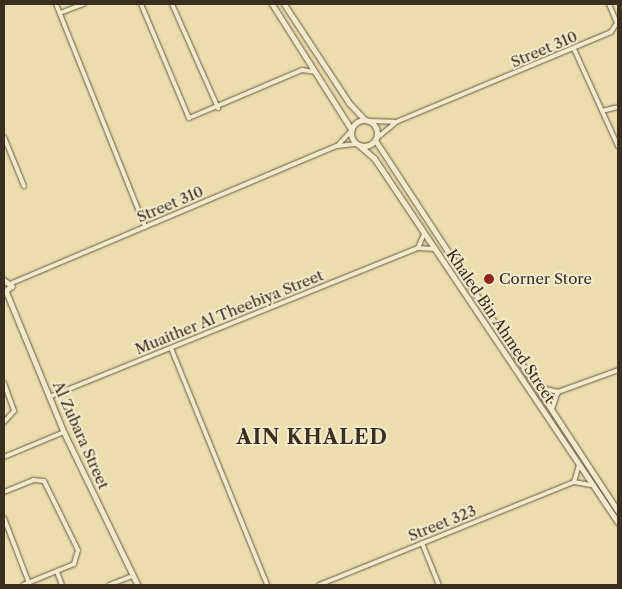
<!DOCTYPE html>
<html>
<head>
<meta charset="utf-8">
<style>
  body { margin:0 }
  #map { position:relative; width:622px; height:589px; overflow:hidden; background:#ecddaf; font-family:"Libre Caslon Text",serif }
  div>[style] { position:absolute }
  .roads { filter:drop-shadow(0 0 1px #665a44) drop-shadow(0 0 1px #665a44) }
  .minor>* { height:4px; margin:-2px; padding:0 2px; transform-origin:2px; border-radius:2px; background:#f3e9cb }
  .tertiary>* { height:4.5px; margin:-2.25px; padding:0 2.25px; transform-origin:2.25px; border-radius:2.25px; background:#f3e9cb }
  .secondary>* { height:5px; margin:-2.5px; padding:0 2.5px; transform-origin:2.5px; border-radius:2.5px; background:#f3e9cb }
  .secondary>.ring { margin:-2.5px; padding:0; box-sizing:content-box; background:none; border:5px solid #f3e9cb; border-radius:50% }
  .dots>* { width:14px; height:14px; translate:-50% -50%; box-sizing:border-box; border:2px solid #f3e9cb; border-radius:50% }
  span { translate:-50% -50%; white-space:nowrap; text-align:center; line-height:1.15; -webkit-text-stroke:4px #f3e9cb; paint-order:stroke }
  .street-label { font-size:15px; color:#392e20 }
  .poi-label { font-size:15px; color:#392e20 }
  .left { translate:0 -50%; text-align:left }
  .district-label { font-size:20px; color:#392e20; font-weight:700; letter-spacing:1px }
  .frame { position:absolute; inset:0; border:5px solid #392e20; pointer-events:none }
</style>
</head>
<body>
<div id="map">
  <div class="roads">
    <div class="minor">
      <i style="left:56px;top:4px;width:240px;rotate:68.2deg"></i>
      <i style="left:141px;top:4px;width:124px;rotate:67.2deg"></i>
      <i style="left:189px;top:118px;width:123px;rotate:-23deg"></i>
      <i style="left:302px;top:70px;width:12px;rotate:9deg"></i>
      <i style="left:172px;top:4px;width:114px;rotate:66.1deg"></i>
      <i style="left:60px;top:13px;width:26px;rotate:-21deg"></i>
      <i style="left:574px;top:49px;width:107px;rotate:65.6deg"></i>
      <i style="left:602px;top:111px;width:16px;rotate:-14deg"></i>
      <i style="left:369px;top:121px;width:25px;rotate:2deg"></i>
      <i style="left:4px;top:137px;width:53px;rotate:67.8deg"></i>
      <i style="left:377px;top:138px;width:25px;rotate:-40deg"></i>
      <i style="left:396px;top:122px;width:233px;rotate:-22.7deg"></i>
      <i style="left:611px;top:32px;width:11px;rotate:-56deg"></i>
      <i style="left:617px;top:23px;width:21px;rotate:-113deg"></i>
      <i style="left:339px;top:144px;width:18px;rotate:-47deg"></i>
      <i style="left:418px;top:248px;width:15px;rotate:-67deg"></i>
      <i style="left:12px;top:283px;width:353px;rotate:-22.9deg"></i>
      <i style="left:337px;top:146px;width:18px;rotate:-6deg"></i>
      <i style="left:171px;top:348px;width:256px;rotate:67.9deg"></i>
      <i style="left:4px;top:383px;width:30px;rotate:70deg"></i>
      <i style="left:14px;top:411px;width:15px;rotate:132deg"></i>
      <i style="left:537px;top:387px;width:22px;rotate:13deg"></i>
      <i style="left:558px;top:392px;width:64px;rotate:-20.1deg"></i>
      <i style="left:49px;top:397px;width:398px;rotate:-22deg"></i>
      <i style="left:418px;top:248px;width:17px;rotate:3deg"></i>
      <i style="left:552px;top:409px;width:18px;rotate:-71deg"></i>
      <i style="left:4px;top:457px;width:65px;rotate:-22.6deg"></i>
      <i style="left:574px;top:482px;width:18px;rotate:-74deg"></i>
      <i style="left:4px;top:492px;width:31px;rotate:-22deg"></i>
      <i style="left:33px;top:480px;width:11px;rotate:5deg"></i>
      <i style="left:44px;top:481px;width:77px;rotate:63.8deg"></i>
      <i style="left:78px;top:550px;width:15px;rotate:106deg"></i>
      <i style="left:74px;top:564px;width:55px;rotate:157.6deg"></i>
      <i style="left:4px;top:518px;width:70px;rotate:69deg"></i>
      <i style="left:422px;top:543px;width:45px;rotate:68deg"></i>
      <i style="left:57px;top:572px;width:14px;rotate:69deg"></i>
      <i style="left:109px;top:585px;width:26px;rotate:-21deg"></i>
      <i style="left:319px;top:585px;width:275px;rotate:-22deg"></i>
      <i style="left:574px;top:482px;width:17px;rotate:10deg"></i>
    </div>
    <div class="tertiary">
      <i style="left:4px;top:280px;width:10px;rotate:37deg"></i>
      <i style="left:12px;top:286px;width:11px;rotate:139deg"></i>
      <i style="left:7px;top:293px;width:150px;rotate:67.7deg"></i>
      <i style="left:64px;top:432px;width:170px;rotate:64.2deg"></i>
    </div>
    <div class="secondary">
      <i style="left:272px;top:4px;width:148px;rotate:57.7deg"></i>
      <i style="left:284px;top:4px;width:118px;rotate:56.7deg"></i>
      <i style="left:349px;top:103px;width:23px;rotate:47deg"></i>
      <i class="ring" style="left:351px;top:120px;width:21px;height:21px"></i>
      <i style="left:375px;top:140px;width:443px;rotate:56.8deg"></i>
      <i style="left:360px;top:146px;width:18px;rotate:41deg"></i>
      <i style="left:374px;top:158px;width:439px;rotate:56.2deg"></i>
    </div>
  </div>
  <div class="dots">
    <i style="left:489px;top:279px;background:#8f2418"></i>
  </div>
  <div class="street-label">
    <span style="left:544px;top:49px;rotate:-23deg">Street 310</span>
    <span style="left:170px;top:204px;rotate:-23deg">Street 310</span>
    <span style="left:229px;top:312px;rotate:-22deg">Muaither Al Theebiya Street</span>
    <span style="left:501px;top:326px;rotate:56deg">Khaled Bin Ahmed Street</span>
    <span style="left:81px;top:435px;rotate:66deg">Al Zubara Street</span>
    <span style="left:442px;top:523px;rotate:-22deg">Street 323</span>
  </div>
  <div class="poi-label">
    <span class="left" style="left:499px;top:279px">Corner Store</span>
  </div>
  <div class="district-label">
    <span style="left:312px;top:437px">AIN KHALED</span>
  </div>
  <div class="frame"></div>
</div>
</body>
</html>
